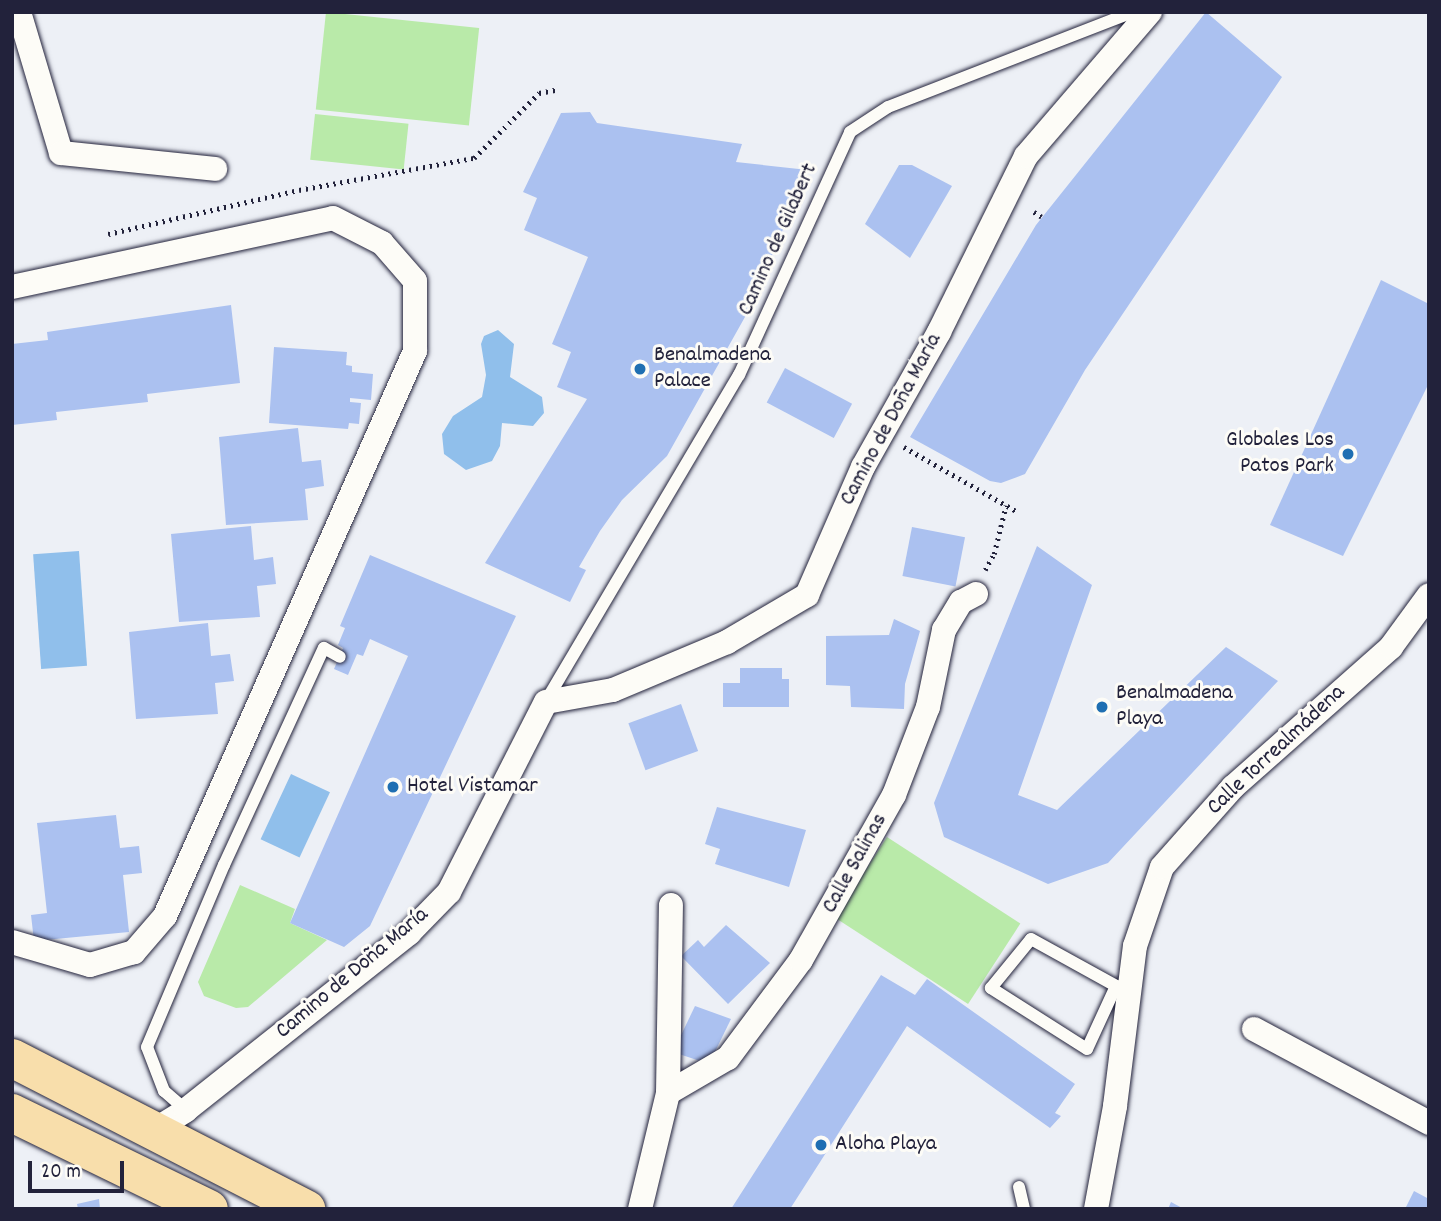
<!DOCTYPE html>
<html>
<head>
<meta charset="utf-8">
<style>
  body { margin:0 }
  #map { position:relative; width:1441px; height:1221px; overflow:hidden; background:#edf0f6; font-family:Dekko,sans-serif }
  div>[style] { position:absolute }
  .green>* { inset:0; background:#b9eaa9; transform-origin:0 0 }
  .water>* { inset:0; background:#90bfeb; transform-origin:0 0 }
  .building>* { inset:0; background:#abc1f0; transform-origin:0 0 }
  .path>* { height:4.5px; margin-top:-2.25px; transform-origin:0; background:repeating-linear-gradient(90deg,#22223b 0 2px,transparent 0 7px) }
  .roads { filter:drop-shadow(0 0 2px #22223b) drop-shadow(0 0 2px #22223b) }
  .lane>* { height:12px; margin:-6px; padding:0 6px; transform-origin:6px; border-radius:6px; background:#fdfcf7 }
  .street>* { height:24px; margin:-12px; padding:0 12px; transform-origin:12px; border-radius:12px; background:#fdfcf7 }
  .primary>* { height:38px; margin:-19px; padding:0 19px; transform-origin:19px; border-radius:19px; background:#f8deab }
  .dots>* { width:19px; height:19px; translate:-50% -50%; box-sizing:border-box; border:4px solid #fdfcf7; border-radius:50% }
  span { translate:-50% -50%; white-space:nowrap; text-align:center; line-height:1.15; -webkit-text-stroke:6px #fdfcf7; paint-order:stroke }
  .street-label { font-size:23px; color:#22223b }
  .poi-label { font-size:23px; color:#22223b }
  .left { translate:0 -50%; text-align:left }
  .right { translate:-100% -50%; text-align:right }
  .frame { position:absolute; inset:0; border:14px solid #22223b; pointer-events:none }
  .scale { position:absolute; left:28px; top:1161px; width:96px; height:32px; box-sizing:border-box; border:4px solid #22223b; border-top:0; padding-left:9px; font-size:21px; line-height:24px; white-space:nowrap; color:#22223b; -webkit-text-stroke:5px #fdfcf7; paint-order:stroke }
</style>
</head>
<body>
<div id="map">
  <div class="green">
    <i style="left:326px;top:12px;width:154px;height:98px;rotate:6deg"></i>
    <i style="left:315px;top:114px;width:94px;height:46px;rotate:6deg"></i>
    <i style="left:887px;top:837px;width:159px;height:96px;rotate:33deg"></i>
    <i style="clip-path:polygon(240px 885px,295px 909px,290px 923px,327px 940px,248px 1007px,236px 1008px,204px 996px,198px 982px)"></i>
  </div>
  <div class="water">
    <i style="clip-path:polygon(498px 330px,514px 344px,510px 377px,542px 397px,544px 413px,533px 426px,502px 423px,500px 446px,492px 461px,466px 470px,444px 454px,442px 434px,453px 416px,482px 397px,486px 375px,481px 344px,484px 336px)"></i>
    <i style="left:79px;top:551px;width:115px;height:46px;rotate:86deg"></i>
    <i style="left:291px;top:774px;width:43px;height:72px;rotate:25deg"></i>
  </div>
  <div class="building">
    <i style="clip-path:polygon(1206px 12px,1282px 77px,1085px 370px,1025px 474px,1001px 483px,990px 481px,910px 437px,1036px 225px)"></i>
    <i style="clip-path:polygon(590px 112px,597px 123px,742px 144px,736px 162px,808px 170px,750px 308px,667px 456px,622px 500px,600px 531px,579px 567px,586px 570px,570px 602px,485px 563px,587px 399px,557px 387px,571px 352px,552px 344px,588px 257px,524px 230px,537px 198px,523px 192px,561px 113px)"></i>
    <i style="clip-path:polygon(899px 165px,912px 165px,952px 186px,910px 258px,865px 224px)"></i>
    <i style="clip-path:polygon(1381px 280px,1429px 304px,1429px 383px,1343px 556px,1270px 525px)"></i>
    <i style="clip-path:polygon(231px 305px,240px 383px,147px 394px,148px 402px,56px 412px,57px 420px,12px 425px,12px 344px,48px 340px,47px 332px)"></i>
    <i style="clip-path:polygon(274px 347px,347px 352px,346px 365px,352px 366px,352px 372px,373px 374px,371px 400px,350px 398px,350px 402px,361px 403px,359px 424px,349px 423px,348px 429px,269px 423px)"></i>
    <i style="left:785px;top:368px;width:76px;height:39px;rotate:28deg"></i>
    <i style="clip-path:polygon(298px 428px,302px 462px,321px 460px,324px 486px,305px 489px,308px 520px,226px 525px,219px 437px)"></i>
    <i style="clip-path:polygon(251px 526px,254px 560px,273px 557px,276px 584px,257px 586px,260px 617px,179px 622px,171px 534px)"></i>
    <i style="left:912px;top:527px;width:54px;height:50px;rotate:11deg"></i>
    <i style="clip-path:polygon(1037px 546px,1092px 585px,1018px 795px,1057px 810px,1226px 647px,1278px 681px,1108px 863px,1048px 884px,944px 837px,934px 803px)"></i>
    <i style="clip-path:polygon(370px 555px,516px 616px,370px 926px,344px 947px,290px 923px,408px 656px,370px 639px,363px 656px,357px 654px,348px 675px,334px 669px,343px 648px,338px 645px,345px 628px,340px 626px)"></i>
    <i style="clip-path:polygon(894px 619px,920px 631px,905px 684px,904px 709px,851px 707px,850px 686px,826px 685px,826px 636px,889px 635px)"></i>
    <i style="clip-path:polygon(208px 623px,211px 656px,230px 654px,234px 681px,215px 683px,218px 714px,136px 719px,129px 632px)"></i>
    <i style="clip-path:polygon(740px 668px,782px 668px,782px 679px,789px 679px,789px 707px,723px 707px,723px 683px,740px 683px)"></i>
    <i style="left:681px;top:704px;width:50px;height:56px;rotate:70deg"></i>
    <i style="clip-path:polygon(717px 807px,806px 830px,789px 887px,715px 864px,720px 849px,705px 844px)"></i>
    <i style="clip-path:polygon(116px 815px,120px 848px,139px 846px,142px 873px,123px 875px,129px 932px,34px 941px,31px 915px,47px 913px,37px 823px)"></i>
    <i style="clip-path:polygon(726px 925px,770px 963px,728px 1004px,681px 956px,698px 940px,704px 947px)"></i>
    <i style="clip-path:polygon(881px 975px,915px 995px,927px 979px,1075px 1084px,1055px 1113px,1061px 1116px,1050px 1128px,907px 1026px,790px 1209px,731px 1209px)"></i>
    <i style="clip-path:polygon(695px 1006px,731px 1019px,709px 1064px,673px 1052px)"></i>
    <i style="clip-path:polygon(1414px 1191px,1429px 1199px,1429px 1209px,1405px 1209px)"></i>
    <i style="clip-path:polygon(99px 1199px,100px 1209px,78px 1209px,77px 1204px)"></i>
    <i style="clip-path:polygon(1171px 1202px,1184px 1209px,1168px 1209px)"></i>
  </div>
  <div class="path">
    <i style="left:1034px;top:212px;width:9px;rotate:32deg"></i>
    <i style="left:108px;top:234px;width:196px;rotate:-13deg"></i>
    <i style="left:299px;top:190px;width:178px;rotate:-10.4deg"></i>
    <i style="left:474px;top:158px;width:92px;rotate:-45deg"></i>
    <i style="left:539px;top:93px;width:20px;rotate:-11deg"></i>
    <i style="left:904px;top:447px;width:131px;rotate:29.7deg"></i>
    <i style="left:985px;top:570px;width:18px;rotate:-61deg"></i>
    <i style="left:994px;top:554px;width:50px;rotate:-76.2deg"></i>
  </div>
  <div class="roads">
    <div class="lane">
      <i style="left:546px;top:701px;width:379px;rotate:-59.4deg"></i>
      <i style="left:739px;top:375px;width:267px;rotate:-65.4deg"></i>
      <i style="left:850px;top:132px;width:45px;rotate:-33.3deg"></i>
      <i style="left:888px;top:107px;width:263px;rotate:-21.2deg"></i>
      <i style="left:1116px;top:986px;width:69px;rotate:114.7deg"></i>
      <i style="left:1087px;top:1049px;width:114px;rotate:-147.6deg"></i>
      <i style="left:991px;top:988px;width:63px;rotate:-50.8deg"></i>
      <i style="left:1031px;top:939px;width:112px;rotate:28.9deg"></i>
      <i style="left:186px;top:1110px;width:29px;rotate:-139deg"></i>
      <i style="left:164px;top:1091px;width:47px;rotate:-111.1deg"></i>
      <i style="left:147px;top:1047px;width:198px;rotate:-67.1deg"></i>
      <i style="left:224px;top:865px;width:239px;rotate:-65.3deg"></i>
      <i style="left:324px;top:648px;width:18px;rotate:29deg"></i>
      <i style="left:1019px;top:1187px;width:23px;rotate:77deg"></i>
    </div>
    <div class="street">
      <i style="left:19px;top:12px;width:147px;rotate:73.4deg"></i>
      <i style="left:61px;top:153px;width:155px;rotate:5.9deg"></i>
      <i style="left:12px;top:287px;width:328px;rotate:-12.1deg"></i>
      <i style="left:333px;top:218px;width:55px;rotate:27deg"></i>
      <i style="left:382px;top:243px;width:50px;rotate:49deg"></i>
      <i style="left:415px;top:281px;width:70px;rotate:90deg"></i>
      <i style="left:415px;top:351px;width:618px;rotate:113.87deg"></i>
      <i style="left:165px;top:916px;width:48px;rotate:130.7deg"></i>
      <i style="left:134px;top:952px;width:46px;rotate:163.5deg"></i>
      <i style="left:90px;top:965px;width:81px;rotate:-163.6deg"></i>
      <i style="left:1254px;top:1029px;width:199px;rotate:28.2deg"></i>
      <i style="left:668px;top:1093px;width:188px;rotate:-89.1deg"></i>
      <i style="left:153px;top:1131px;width:39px;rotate:-32deg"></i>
      <i style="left:186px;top:1110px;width:285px;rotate:-38.4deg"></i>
      <i style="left:409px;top:933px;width:57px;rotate:-45.7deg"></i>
      <i style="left:449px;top:892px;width:213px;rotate:-63deg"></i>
      <i style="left:546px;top:702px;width:68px;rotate:-10.2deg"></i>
      <i style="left:613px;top:690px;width:124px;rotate:-22.8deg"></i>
      <i style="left:727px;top:642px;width:93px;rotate:-30.4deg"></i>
      <i style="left:807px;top:595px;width:140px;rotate:-66.4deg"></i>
      <i style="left:863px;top:467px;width:155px;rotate:-60.6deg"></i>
      <i style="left:939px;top:332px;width:196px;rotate:-63.7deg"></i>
      <i style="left:1026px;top:156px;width:190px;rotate:-49.3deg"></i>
      <i style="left:640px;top:1209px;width:119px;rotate:-76.4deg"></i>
      <i style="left:668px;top:1093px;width:69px;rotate:-30.3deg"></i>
      <i style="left:728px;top:1058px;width:122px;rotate:-53.3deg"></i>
      <i style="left:801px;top:960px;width:189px;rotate:-60.6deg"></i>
      <i style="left:894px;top:795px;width:94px;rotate:-68.9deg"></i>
      <i style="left:928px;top:707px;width:79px;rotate:-78.3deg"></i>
      <i style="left:944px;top:630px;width:33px;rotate:-59deg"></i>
      <i style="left:961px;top:602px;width:17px;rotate:-28deg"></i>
      <i style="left:1096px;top:1209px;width:105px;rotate:-79.5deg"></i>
      <i style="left:1115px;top:1106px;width:161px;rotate:-82.9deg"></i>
      <i style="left:1135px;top:946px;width:83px;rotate:-71.1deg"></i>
      <i style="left:1162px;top:867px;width:107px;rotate:-48.4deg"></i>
      <i style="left:1233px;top:787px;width:211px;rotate:-41.5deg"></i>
      <i style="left:1391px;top:647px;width:64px;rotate:-53.8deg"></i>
    </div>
    <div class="primary">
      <i style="left:12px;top:1058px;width:331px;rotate:27.2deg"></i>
      <i style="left:12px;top:1113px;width:219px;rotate:26deg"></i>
    </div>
  </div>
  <div class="dots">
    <i style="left:640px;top:369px;background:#1f6fb2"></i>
    <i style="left:1348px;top:454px;background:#1f6fb2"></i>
    <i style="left:1102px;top:707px;background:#1f6fb2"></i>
    <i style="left:393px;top:787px;background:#1f6fb2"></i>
    <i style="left:821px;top:1145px;background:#1f6fb2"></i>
  </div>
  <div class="street-label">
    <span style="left:779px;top:240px;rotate:-66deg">Camino de Gilabert</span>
    <span style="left:892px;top:420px;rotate:-62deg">Camino de Doña María</span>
    <span style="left:1277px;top:751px;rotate:-43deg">Calle Torrealmádena</span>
    <span style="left:856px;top:864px;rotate:-61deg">Calle Salinas</span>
    <span style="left:353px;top:974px;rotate:-40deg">Camino de Doña María</span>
  </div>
  <div class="poi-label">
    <span class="left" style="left:654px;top:369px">Benalmadena<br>Palace</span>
    <span class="right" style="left:1334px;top:454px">Globales Los<br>Patos Park</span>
    <span class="left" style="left:1116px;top:707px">Benalmadena<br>Playa</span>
    <span class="left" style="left:407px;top:787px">Hotel Vistamar</span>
    <span class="left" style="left:835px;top:1145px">Aloha Playa</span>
  </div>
  <div class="frame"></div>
  <div class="scale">20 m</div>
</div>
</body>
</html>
